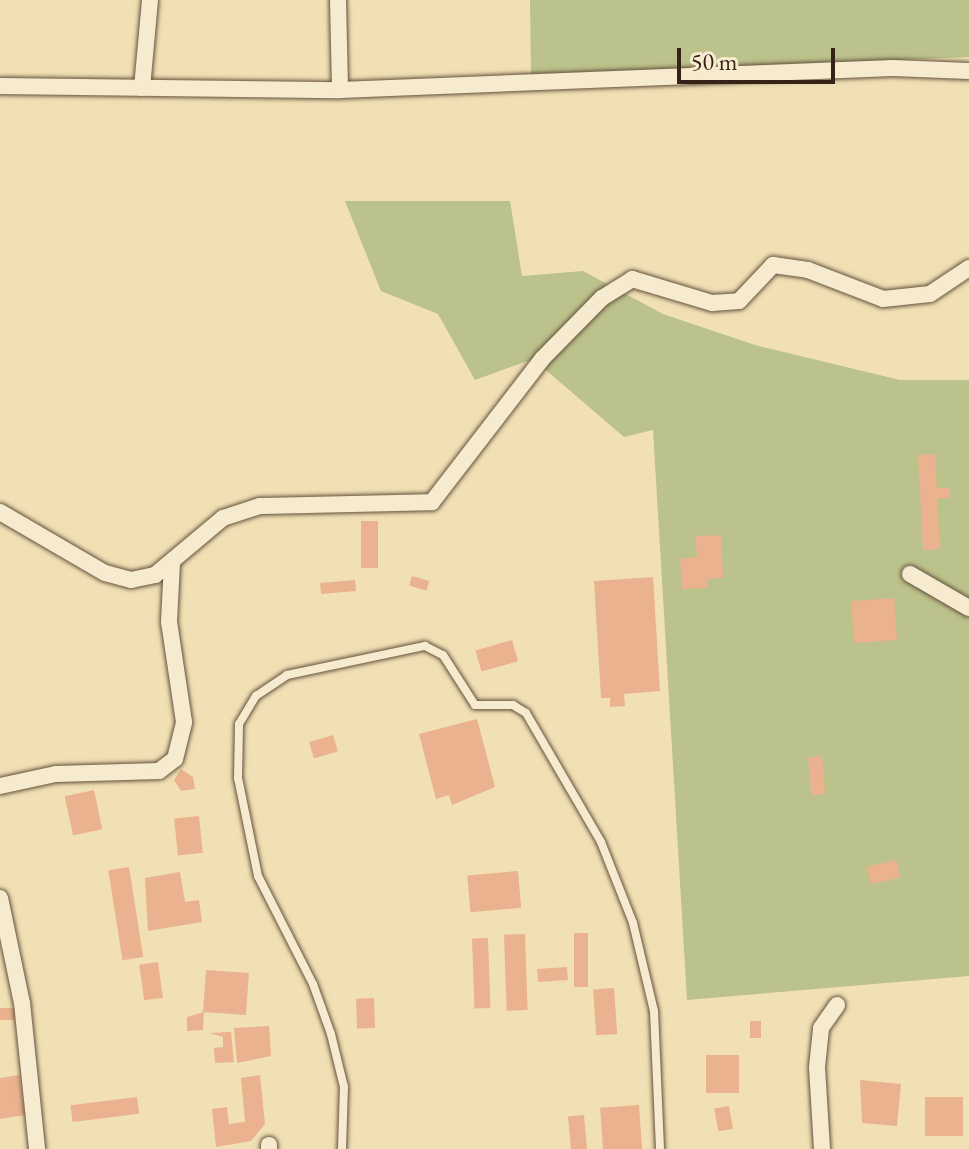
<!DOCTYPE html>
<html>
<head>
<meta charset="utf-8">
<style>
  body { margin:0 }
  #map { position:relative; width:969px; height:1149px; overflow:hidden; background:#f1e0b4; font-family:"EB Garamond",serif }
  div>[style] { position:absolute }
  .green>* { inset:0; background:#bcc28b }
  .building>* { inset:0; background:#eab28f; transform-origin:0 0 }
  .roads { filter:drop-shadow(0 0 2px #65523f) drop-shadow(0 0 2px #65523f) }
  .lane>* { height:8px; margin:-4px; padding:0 4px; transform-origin:4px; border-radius:4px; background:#f6ebce }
  .street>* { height:16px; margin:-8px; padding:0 8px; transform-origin:8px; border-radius:8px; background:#f6ebce }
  span { translate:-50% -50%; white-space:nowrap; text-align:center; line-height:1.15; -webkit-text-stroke:6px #f6ebce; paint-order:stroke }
  .scale { position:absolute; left:677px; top:48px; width:158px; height:36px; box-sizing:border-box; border:4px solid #362318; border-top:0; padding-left:10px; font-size:24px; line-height:28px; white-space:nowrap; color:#362318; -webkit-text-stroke:6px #f6ebce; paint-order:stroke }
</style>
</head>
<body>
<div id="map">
  <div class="green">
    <i style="clip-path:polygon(530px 0,969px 0,969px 57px,531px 75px)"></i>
    <i style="clip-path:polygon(345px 201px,510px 201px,522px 276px,583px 271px,663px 314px,755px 345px,900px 380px,969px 380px,969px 976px,687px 1000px,653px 430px,624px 437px,533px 359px,475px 380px,438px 314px,381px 291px)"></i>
  </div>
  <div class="building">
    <i style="clip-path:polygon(935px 454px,937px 488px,949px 488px,950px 498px,937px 498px,940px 549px,923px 550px,918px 455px)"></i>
    <i style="left:361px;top:521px;width:17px;height:47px"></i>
    <i style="clip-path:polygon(721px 535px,723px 578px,707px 579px,707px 588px,682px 589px,680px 559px,697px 557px,695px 536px)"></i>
    <i style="left:412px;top:576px;width:18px;height:10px;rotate:16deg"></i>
    <i style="clip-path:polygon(653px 577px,660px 691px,624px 694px,625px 706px,610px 707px,610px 698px,601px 698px,594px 581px)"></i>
    <i style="left:355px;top:580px;width:11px;height:35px;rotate:85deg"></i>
    <i style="left:894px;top:598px;width:42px;height:43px;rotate:86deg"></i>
    <i style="left:512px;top:640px;width:22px;height:38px;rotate:74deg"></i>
    <i style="clip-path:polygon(477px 719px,495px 787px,452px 805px,449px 795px,436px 799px,419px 734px)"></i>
    <i style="left:333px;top:735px;width:17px;height:25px;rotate:73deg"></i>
    <i style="left:822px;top:756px;width:38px;height:14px;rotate:85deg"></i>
    <i style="clip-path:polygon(181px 769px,193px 777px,195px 789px,181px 791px,174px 780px)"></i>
    <i style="left:94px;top:790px;width:40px;height:30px;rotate:78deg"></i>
    <i style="left:199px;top:816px;width:37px;height:25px;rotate:84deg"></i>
    <i style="left:896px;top:860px;width:18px;height:30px;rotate:77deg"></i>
    <i style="left:129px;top:867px;width:91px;height:21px;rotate:81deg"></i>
    <i style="left:518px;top:871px;width:37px;height:51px;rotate:85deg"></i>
    <i style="clip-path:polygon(180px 872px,185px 902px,199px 900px,202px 922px,148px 931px,145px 878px)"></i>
    <i style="left:574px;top:933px;width:14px;height:54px"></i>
    <i style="left:525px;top:934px;width:76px;height:21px;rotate:88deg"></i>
    <i style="left:488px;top:938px;width:70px;height:16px;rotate:88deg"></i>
    <i style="left:158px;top:962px;width:36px;height:19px;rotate:82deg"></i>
    <i style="left:567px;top:967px;width:13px;height:30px;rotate:86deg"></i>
    <i style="left:206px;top:970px;width:43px;height:42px;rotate:4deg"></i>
    <i style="left:614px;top:988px;width:46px;height:21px;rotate:86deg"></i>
    <i style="left:374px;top:998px;width:30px;height:18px;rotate:88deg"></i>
    <i style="left:15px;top:1008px;width:12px;height:15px;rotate:90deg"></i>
    <i style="clip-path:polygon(204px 1012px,203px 1030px,187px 1031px,187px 1017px)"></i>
    <i style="left:750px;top:1021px;width:11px;height:17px"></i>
    <i style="clip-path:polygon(269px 1026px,271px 1056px,237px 1063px,234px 1028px)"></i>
    <i style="clip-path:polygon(231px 1032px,234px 1062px,215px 1063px,214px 1048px,223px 1047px,223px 1037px,210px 1033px)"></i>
    <i style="left:739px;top:1055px;width:38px;height:33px;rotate:90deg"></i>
    <i style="clip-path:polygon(19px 1075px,25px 1115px,0 1119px,0 1078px)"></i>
    <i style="clip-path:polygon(260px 1075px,265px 1124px,251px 1141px,216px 1147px,212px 1109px,227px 1107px,229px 1124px,245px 1122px,241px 1078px)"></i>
    <i style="clip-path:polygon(860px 1080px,901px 1084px,897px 1126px,862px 1123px)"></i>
    <i style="left:137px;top:1097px;width:17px;height:67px;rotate:83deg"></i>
    <i style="left:963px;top:1097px;width:39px;height:38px;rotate:90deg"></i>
    <i style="left:639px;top:1105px;width:44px;height:39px;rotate:86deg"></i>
    <i style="left:729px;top:1106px;width:23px;height:15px;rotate:80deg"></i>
    <i style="left:584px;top:1115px;width:34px;height:16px;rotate:85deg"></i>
  </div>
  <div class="roads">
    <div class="lane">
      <i style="left:342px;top:1149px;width:62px;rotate:-88.2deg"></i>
      <i style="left:344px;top:1087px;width:55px;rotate:-103.8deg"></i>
      <i style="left:331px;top:1034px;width:53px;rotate:-109.8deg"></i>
      <i style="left:313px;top:984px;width:121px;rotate:-117deg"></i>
      <i style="left:258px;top:876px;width:100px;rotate:-101.5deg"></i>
      <i style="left:238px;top:778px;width:54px;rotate:-88.9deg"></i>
      <i style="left:239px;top:724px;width:33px;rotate:-59deg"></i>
      <i style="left:256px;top:696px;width:37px;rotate:-34deg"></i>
      <i style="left:287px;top:675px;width:141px;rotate:-11.9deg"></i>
      <i style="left:425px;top:646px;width:20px;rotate:27deg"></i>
      <i style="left:443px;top:655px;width:59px;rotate:57.4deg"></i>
      <i style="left:475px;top:705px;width:38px"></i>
      <i style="left:513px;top:705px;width:15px;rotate:32deg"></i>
      <i style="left:526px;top:713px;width:149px;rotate:59.8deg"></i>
      <i style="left:601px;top:842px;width:87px;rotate:68.4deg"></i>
      <i style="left:633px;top:923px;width:90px;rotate:76.6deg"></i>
      <i style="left:654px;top:1011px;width:138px;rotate:87.5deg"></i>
    </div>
    <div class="street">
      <i style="left:338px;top:0;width:90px;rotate:88.7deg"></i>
      <i style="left:0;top:86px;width:340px;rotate:0.7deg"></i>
      <i style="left:340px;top:90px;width:553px;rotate:-2.28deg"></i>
      <i style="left:893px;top:68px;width:76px;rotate:2.3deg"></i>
      <i style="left:142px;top:88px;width:88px;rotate:-84.8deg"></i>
      <i style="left:0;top:512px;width:121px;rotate:30.2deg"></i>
      <i style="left:105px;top:573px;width:27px;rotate:15deg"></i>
      <i style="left:131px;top:580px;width:25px;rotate:-12deg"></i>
      <i style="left:155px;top:575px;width:89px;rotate:-40deg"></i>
      <i style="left:223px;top:518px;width:39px;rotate:-18deg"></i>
      <i style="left:260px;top:506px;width:172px;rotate:-1.3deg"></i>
      <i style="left:432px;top:502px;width:180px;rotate:-52.4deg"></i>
      <i style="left:542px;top:359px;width:86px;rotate:-45.5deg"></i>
      <i style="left:602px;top:298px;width:36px;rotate:-32deg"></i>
      <i style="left:632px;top:279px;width:84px;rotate:16.7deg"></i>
      <i style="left:712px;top:303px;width:27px;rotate:-4deg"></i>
      <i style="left:739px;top:301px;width:50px;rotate:-46.6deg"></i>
      <i style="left:773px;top:265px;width:35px;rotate:8deg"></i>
      <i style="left:808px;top:270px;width:80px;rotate:21.1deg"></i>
      <i style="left:883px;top:299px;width:47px;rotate:-6.1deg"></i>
      <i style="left:930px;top:294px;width:47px;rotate:-33.7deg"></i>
      <i style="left:910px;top:574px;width:68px;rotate:30deg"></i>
      <i style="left:0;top:786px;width:57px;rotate:-12.1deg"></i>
      <i style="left:56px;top:774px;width:103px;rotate:-1.7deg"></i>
      <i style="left:159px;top:771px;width:20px;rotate:-37deg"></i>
      <i style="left:175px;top:759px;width:38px;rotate:-76deg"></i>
      <i style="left:184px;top:722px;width:101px;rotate:-98.5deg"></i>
      <i style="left:169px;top:622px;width:60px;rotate:-87.1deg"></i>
      <i style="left:0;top:898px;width:107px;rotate:78.2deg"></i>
      <i style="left:22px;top:1003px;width:147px;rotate:84.1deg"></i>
      <i style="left:269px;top:1145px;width:4px;rotate:90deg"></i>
      <i style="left:822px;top:1149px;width:82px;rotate:-93.5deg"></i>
      <i style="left:817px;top:1067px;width:39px;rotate:-84deg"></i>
      <i style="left:821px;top:1028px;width:28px;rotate:-55deg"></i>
    </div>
  </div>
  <div class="scale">50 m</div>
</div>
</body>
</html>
